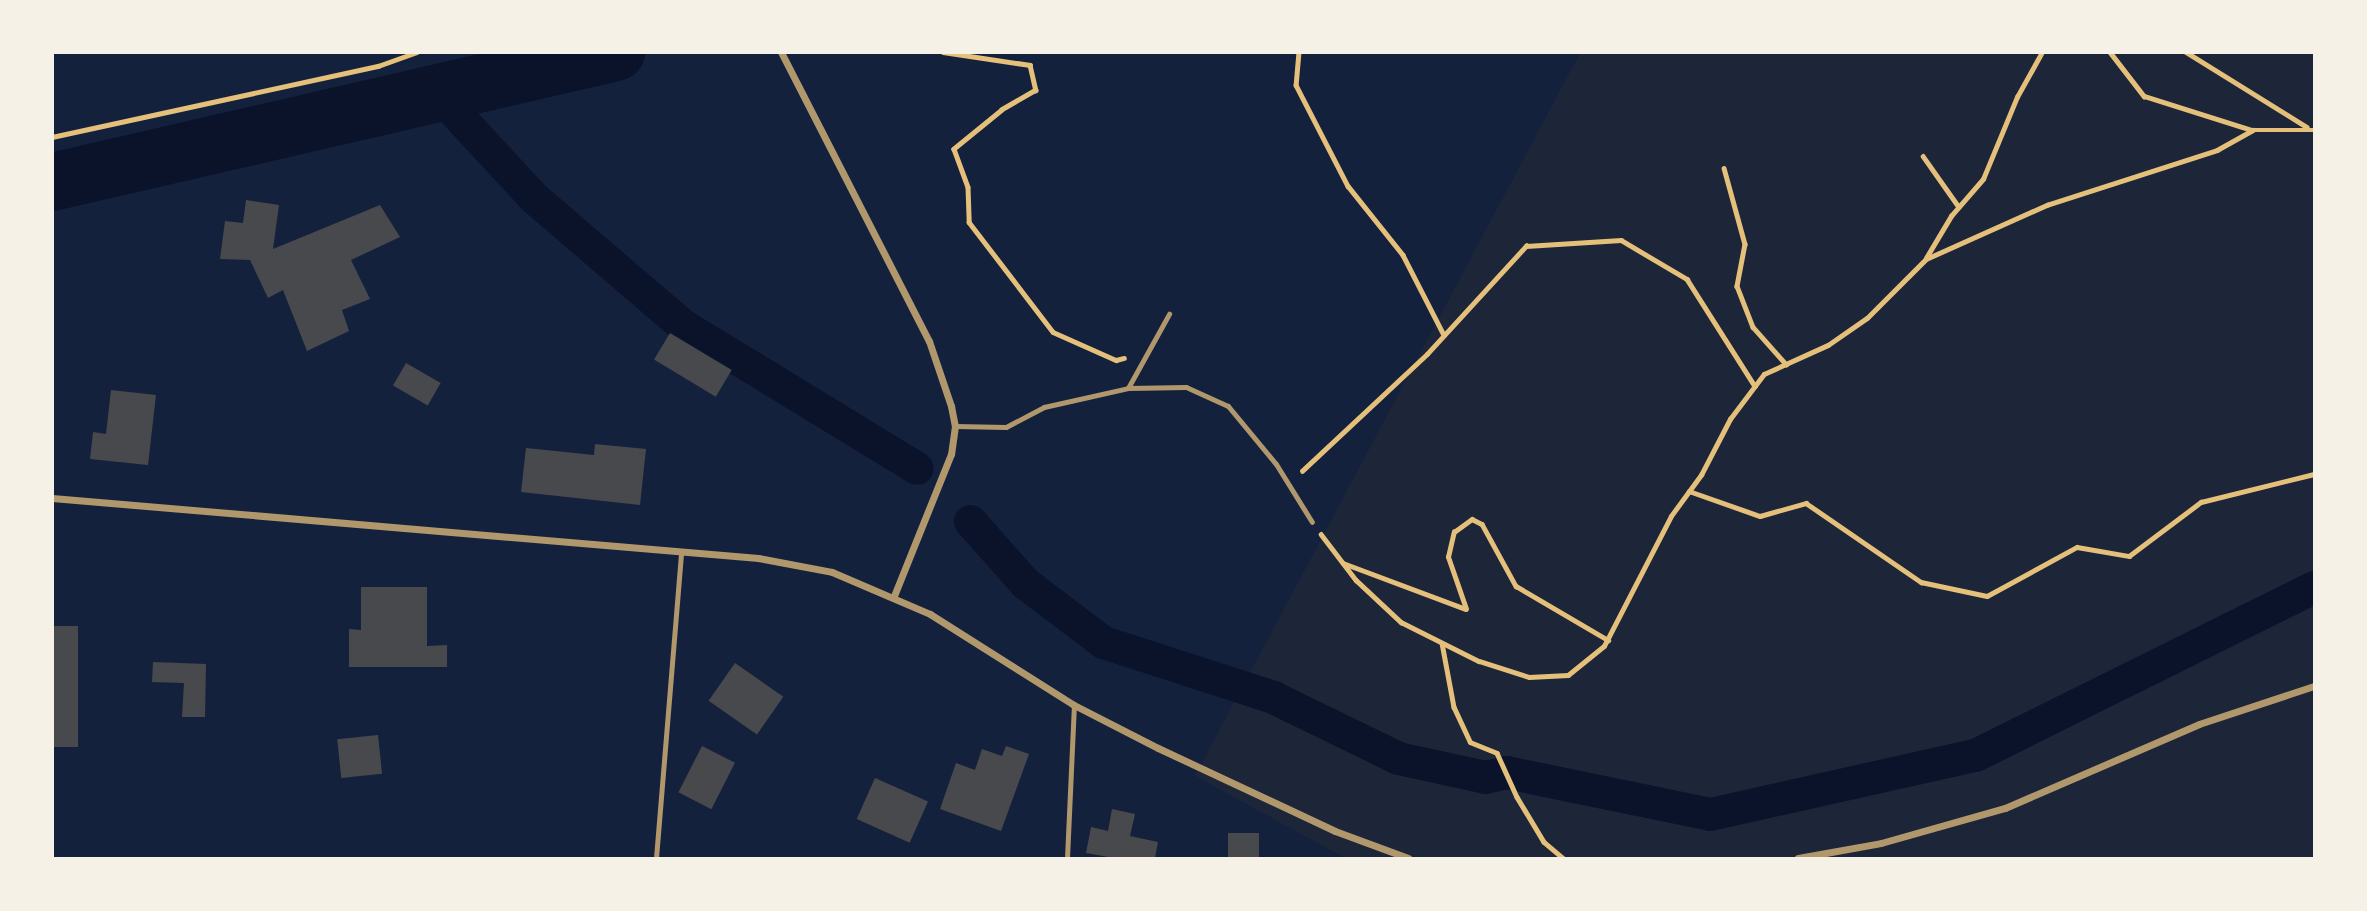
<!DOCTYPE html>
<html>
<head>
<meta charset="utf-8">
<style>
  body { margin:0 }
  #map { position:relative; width:2367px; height:911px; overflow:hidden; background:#14213d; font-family:Poppins,sans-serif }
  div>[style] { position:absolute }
  .green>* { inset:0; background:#1d2539 }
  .canal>* { height:33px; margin:-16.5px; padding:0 16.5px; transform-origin:16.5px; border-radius:16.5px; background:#0b132b }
  .river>* { height:58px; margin:-29px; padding:0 29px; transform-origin:29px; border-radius:29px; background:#0b132b }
  .building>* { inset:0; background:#48494c; transform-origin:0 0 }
  .path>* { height:4.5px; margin:-2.25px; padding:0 2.25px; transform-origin:2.25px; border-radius:2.25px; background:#e5c07b }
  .service>* { height:5px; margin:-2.5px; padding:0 2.5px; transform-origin:2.5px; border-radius:2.5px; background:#b1986c }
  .minor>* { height:7px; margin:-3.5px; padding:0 3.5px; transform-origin:3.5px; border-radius:3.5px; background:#b1986c }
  span { translate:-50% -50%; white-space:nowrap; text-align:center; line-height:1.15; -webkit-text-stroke:7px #f6f1e7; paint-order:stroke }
  .frame { position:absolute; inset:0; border:54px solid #f6f1e7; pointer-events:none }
</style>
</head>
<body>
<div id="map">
  <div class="green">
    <i style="clip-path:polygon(1580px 53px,2314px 53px,2314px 858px,1345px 858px,1195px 776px)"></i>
  </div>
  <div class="canal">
    <i style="left:435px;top:91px;width:144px;rotate:47.2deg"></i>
    <i style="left:533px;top:197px;width:195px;rotate:40.6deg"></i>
    <i style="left:681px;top:324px;width:276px;rotate:31.4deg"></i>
    <i style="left:970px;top:521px;width:83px;rotate:48.4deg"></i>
    <i style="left:1025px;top:583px;width:98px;rotate:37.1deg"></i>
    <i style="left:1103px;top:642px;width:179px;rotate:17.9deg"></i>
    <i style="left:1273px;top:697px;width:139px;rotate:26deg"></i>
    <i style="left:1398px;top:758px;width:89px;rotate:12.3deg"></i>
    <i style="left:1485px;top:777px;width:22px;rotate:-13deg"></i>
    <i style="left:1506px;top:772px;width:208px;rotate:11.6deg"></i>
    <i style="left:1710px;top:814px;width:271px;rotate:-12.6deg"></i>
    <i style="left:1975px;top:755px;width:378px;rotate:-26.4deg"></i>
  </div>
  <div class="river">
    <i style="left:52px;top:182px;width:579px;rotate:-12.98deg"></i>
  </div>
  <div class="building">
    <i style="clip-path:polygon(246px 200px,279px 205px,273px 249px,380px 205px,400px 237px,351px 260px,370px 299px,342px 310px,349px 331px,307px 351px,283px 290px,268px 298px,250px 260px,220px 259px,225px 221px,243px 223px)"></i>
    <i style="left:670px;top:333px;width:72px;height:31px;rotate:31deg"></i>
    <i style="left:406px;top:363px;width:40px;height:26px;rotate:30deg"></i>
    <i style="clip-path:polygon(111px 390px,156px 395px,148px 465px,90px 459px,93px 432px,106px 434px)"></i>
    <i style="clip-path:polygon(595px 444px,646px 449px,640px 505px,521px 492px,526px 448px,594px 455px)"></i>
    <i style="clip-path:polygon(361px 587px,427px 587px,427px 646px,447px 645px,447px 667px,349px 667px,349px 629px,361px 630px)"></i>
    <i style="left:52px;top:626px;width:26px;height:121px"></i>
    <i style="clip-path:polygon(153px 662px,206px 664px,205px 717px,182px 717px,184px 683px,152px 682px)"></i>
    <i style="left:735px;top:663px;width:59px;height:46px;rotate:35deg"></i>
    <i style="left:378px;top:735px;width:39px;height:41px;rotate:84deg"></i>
    <i style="left:702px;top:746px;width:37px;height:52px;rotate:27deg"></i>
    <i style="clip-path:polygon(1006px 746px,1029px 754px,1001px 831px,940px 809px,956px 763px,975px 770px,982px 749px,1002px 756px)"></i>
    <i style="left:875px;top:778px;width:58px;height:45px;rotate:24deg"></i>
    <i style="clip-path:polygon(1112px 809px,1135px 814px,1130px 836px,1158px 842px,1155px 858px,1114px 858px,1086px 853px,1091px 827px,1108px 831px)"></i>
    <i style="left:1228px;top:833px;width:31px;height:25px"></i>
  </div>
  <div class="path">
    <i style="left:943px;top:52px;width:88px;rotate:8.5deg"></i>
    <i style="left:1030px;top:65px;width:26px;rotate:77deg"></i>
    <i style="left:1036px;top:90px;width:39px;rotate:150deg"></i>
    <i style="left:1002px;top:110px;width:62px;rotate:140.9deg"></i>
    <i style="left:954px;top:149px;width:40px;rotate:69.8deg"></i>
    <i style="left:968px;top:187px;width:35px;rotate:88deg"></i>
    <i style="left:969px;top:222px;width:138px;rotate:52.6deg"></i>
    <i style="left:1053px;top:332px;width:69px;rotate:24deg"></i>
    <i style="left:1116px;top:360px;width:8px;rotate:-14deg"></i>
    <i style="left:1299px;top:52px;width:33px;rotate:95deg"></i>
    <i style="left:1296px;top:85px;width:114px;rotate:62.8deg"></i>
    <i style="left:1348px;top:186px;width:88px;rotate:51.4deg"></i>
    <i style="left:1403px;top:255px;width:90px;rotate:62.9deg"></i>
    <i style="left:2110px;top:52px;width:56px;rotate:52.3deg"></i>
    <i style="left:2144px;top:96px;width:113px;rotate:17.5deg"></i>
    <i style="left:2186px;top:52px;width:142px;rotate:31.8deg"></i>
    <i style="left:52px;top:137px;width:334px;rotate:-12.3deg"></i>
    <i style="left:378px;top:66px;width:41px;rotate:-19.7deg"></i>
    <i style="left:1923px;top:156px;width:62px;rotate:54.8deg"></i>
    <i style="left:1724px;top:168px;width:79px;rotate:74.6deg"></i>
    <i style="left:1745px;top:244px;width:43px;rotate:100.8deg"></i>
    <i style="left:1737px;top:286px;width:44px;rotate:68.7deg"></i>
    <i style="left:1753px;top:327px;width:50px;rotate:48.3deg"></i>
    <i style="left:1926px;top:258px;width:49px;rotate:-59.2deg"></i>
    <i style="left:1951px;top:216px;width:49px;rotate:-49.1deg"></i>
    <i style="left:1983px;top:179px;width:89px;rotate:-67.5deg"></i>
    <i style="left:2017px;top:97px;width:51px;rotate:-60.9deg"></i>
    <i style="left:1302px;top:471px;width:171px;rotate:-43.1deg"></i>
    <i style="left:1427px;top:354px;width:147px;rotate:-47.5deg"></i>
    <i style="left:1526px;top:246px;width:95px;rotate:-3.6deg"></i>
    <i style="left:1621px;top:240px;width:77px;rotate:30.6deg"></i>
    <i style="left:1687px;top:279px;width:127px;rotate:57.6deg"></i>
    <i style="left:1689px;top:491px;width:75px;rotate:19.4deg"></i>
    <i style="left:1760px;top:516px;width:48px;rotate:-15.8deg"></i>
    <i style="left:1806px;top:503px;width:140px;rotate:34.5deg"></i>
    <i style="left:1921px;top:582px;width:67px;rotate:12deg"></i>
    <i style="left:1987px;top:596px;width:102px;rotate:-28.6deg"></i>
    <i style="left:2077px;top:547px;width:53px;rotate:9.8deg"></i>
    <i style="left:2129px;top:556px;width:90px;rotate:-36.9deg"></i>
    <i style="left:2201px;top:502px;width:116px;rotate:-13.9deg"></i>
    <i style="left:1321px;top:534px;width:58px;rotate:52.7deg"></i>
    <i style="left:1356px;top:580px;width:62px;rotate:43deg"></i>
    <i style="left:1401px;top:622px;width:87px;rotate:26.6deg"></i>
    <i style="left:1479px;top:661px;width:52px;rotate:17.7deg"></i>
    <i style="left:1529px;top:677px;width:39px;rotate:-3deg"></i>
    <i style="left:1568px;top:675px;width:46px;rotate:-38.9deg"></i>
    <i style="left:1604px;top:646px;width:146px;rotate:-62.7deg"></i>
    <i style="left:1671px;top:516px;width:51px;rotate:-53.8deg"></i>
    <i style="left:1701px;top:475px;width:63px;rotate:-62.6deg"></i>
    <i style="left:1730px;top:419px;width:56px;rotate:-52.9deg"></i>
    <i style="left:1764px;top:374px;width:70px;rotate:-24.4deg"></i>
    <i style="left:1828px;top:345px;width:47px;rotate:-34.7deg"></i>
    <i style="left:1867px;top:318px;width:83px;rotate:-45deg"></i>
    <i style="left:1926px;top:259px;width:133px;rotate:-24.1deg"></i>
    <i style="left:2047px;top:205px;width:179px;rotate:-17.9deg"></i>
    <i style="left:2217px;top:150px;width:41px;rotate:-29.1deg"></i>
    <i style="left:2253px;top:130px;width:61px"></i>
    <i style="left:1343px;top:563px;width:131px;rotate:20.5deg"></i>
    <i style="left:1466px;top:609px;width:55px;rotate:-109.1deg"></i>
    <i style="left:1448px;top:557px;width:26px;rotate:-77deg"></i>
    <i style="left:1454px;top:532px;width:22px;rotate:-36deg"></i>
    <i style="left:1472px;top:519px;width:11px;rotate:27deg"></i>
    <i style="left:1482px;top:524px;width:71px;rotate:61.3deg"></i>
    <i style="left:1516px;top:586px;width:107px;rotate:30.4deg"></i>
    <i style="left:1442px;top:643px;width:65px;rotate:79.4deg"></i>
    <i style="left:1454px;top:707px;width:38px;rotate:65deg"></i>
    <i style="left:1470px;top:742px;width:29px;rotate:22deg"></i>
    <i style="left:1497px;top:753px;width:48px;rotate:65.6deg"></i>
    <i style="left:1517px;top:797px;width:52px;rotate:59deg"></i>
    <i style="left:1544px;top:842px;width:25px;rotate:40deg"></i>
  </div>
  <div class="service">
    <i style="left:1128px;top:388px;width:85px;rotate:-61deg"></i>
    <i style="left:955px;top:426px;width:51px;rotate:1.1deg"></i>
    <i style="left:1006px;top:427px;width:43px;rotate:-27.8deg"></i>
    <i style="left:1044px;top:407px;width:86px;rotate:-12.7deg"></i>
    <i style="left:1128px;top:388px;width:58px;rotate:-1deg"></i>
    <i style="left:1186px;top:387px;width:46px;rotate:24.3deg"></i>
    <i style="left:1228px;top:406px;width:75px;rotate:50.4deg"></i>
    <i style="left:1276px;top:464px;width:68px;rotate:58.2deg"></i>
    <i style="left:656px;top:858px;width:308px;rotate:-85.3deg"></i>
    <i style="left:1067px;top:858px;width:153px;rotate:-87.4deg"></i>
  </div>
  <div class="minor">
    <i style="left:781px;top:52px;width:325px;rotate:62.9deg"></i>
    <i style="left:929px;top:341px;width:69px;rotate:71.3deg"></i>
    <i style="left:951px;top:406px;width:20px;rotate:79deg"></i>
    <i style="left:955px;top:426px;width:28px;rotate:98deg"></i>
    <i style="left:951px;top:454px;width:153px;rotate:111.9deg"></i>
    <i style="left:52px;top:498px;width:709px;rotate:4.86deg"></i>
    <i style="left:758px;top:558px;width:75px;rotate:10.7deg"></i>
    <i style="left:832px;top:572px;width:107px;rotate:23.2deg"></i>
    <i style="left:930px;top:614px;width:170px;rotate:32.3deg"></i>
    <i style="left:1074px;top:705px;width:94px;rotate:27.1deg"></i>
    <i style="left:1158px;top:748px;width:195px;rotate:25.1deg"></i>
    <i style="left:1335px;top:831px;width:78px;rotate:20.3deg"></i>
    <i style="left:1798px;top:858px;width:84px;rotate:-10.2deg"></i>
    <i style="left:1881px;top:843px;width:129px;rotate:-15.8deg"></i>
    <i style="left:2005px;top:808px;width:211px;rotate:-23.4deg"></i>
    <i style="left:2199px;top:724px;width:121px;rotate:-18.3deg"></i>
  </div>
  <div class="frame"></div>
</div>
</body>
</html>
